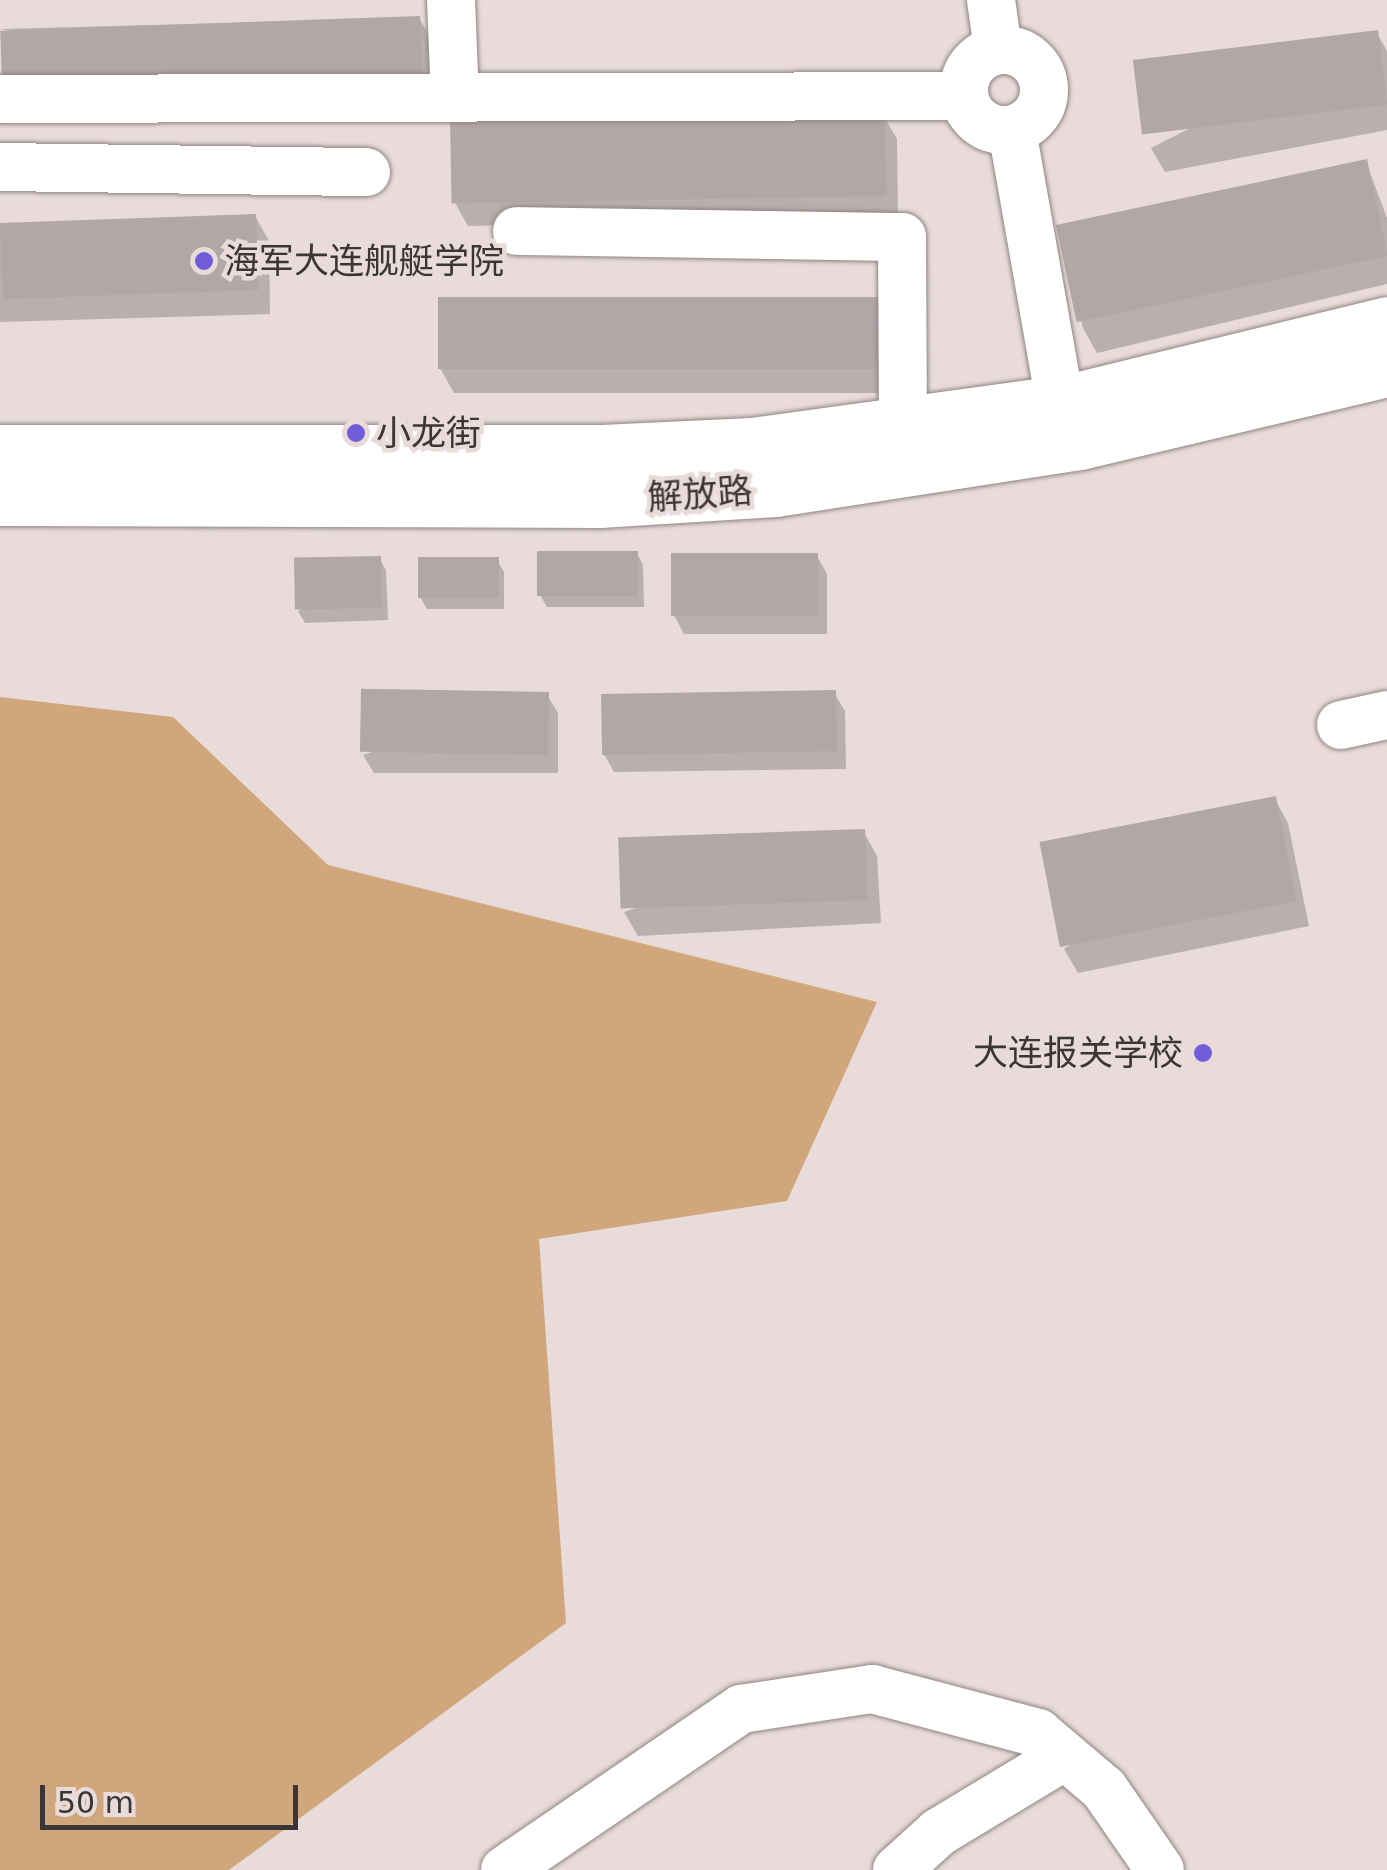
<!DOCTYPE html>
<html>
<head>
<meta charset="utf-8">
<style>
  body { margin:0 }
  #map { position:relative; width:1387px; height:1870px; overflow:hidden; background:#e8dbd9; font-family:"DejaVu Sans","Noto Sans SC",sans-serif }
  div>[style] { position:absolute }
  .forest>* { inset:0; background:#d0a77c }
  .shadow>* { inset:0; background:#0003 }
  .building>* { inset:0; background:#b2a6a7; transform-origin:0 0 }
  .roads { filter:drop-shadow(0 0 2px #8f8482) drop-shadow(0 0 2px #8f8482) }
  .minor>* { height:48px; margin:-24px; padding:0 24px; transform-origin:24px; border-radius:24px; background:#fff }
  .minor>.ring { margin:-24px; padding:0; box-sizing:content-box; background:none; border:48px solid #fff; border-radius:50% }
  .major>* { height:55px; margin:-27.5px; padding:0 27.5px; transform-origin:27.5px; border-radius:27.5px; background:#fff }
  .dots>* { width:28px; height:28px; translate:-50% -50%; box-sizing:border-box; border:5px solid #e8dbd9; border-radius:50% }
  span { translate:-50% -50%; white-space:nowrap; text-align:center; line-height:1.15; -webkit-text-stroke:9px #e8dbd9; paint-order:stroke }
  .poi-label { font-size:35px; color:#3b3636 }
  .left { translate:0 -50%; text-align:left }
  .right { translate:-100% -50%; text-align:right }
  .street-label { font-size:35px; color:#3b3636 }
  .scale { position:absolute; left:40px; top:1785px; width:258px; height:45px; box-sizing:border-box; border:5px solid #3b3636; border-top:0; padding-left:12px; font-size:30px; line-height:35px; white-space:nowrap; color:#3b3636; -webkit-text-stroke:8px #e8dbd9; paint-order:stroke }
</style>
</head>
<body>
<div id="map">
  <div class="forest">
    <i style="clip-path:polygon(0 697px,173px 717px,328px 865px,877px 1002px,787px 1201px,539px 1239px,566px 1623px,229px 1870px,0 1870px)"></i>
  </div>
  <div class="shadow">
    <i style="clip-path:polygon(419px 18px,433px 42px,434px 99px,0 29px)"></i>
    <i style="clip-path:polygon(1377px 33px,1387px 51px,1387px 130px,1165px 172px,1151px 148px)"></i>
    <i style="clip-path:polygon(883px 115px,897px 139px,898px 219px,468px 226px,454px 201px)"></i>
    <i style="clip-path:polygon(1366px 162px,1387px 218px,1387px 284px,1097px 353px,1083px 328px,1061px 234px)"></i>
    <i style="clip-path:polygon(255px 216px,269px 241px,270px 314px,0 322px,0 224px)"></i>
    <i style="clip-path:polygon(884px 300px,898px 393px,454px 393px,440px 368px)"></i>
    <i style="clip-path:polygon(637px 553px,643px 565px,644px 607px,547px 607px,540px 595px)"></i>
    <i style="clip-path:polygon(817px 556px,827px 574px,827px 634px,684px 634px,674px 615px)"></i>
    <i style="clip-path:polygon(379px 558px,386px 570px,388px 620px,305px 623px,298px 611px)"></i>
    <i style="clip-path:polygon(497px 560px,504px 572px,504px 609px,427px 609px,420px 597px)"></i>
    <i style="clip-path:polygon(834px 693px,845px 711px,846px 769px,614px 772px,604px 754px)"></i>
    <i style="clip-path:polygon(547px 695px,558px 713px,558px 773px,374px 773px,363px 755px)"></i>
    <i style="clip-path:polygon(1274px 798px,1288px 823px,1309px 926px,1078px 973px,1064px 949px)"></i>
    <i style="clip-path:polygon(863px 831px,877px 856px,881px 923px,638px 936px,624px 912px)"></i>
  </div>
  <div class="building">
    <i style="left:420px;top:16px;width:59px;height:420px;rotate:88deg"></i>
    <i style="left:1378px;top:30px;width:75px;height:247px;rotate:83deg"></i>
    <i style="left:885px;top:113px;width:83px;height:435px;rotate:89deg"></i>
    <i style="left:1367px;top:159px;width:99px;height:318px;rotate:78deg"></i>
    <i style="left:256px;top:214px;width:76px;height:256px;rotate:88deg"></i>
    <i style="left:438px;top:297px;width:448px;height:72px"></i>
    <i style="left:537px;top:551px;width:101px;height:45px"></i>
    <i style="left:671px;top:553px;width:147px;height:63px"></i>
    <i style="left:381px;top:556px;width:52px;height:87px;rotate:89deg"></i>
    <i style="left:499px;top:557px;width:41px;height:81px;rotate:90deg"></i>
    <i style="left:836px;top:690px;width:61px;height:235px;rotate:89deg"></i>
    <i style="left:549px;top:692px;width:63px;height:188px;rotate:91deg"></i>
    <i style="left:1276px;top:796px;width:107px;height:241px;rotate:79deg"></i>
    <i style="left:865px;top:829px;width:71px;height:247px;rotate:88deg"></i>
  </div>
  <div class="roads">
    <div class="minor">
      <i style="left:451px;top:0;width:98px;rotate:87.7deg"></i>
      <i style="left:991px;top:0;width:49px;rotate:81.9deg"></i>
      <i class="ring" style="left:964px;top:50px;width:32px;height:32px"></i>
      <i style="left:0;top:99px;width:964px;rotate:-0.18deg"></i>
      <i style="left:1012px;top:130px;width:311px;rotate:80deg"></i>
      <i style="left:0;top:167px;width:366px;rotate:0.8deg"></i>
      <i style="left:517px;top:231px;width:385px;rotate:0.9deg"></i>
      <i style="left:902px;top:237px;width:190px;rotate:89.7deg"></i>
      <i style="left:1341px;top:725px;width:47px;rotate:-12.3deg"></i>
      <i style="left:505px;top:1870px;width:286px;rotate:-34.3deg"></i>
      <i style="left:741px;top:1709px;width:133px;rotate:-8.7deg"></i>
      <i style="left:872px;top:1689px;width:172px;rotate:14.8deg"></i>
      <i style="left:1038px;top:1733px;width:87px;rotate:40.3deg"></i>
      <i style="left:1104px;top:1789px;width:98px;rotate:55.3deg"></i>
      <i style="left:897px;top:1870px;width:57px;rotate:-42.1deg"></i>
      <i style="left:939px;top:1832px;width:147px;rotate:-31.1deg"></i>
    </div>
    <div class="major">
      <i style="left:0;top:452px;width:602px"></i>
      <i style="left:602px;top:452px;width:150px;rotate:-2.7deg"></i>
      <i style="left:752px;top:445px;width:323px;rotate:-7.8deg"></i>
      <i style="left:1072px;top:401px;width:324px;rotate:-13.7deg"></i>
      <i style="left:0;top:498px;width:599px;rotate:0.19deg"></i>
      <i style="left:599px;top:500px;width:176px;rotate:-3.6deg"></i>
      <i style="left:775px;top:489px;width:309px;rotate:-8.8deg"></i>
      <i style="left:1080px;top:442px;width:316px;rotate:-13.4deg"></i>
    </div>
  </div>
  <div class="dots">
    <i style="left:204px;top:261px;background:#705dd7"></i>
    <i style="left:356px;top:433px;background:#705dd7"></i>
    <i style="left:1203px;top:1053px;background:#705dd7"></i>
  </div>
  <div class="poi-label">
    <span class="left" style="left:224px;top:261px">海军大连舰艇学院</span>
    <span class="left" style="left:376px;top:433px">小龙街</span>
    <span class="right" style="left:1183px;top:1053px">大连报关学校</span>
  </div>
  <div class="street-label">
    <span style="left:700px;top:494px;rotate:-4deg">解放路</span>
  </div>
  <div class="scale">50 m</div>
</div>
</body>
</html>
